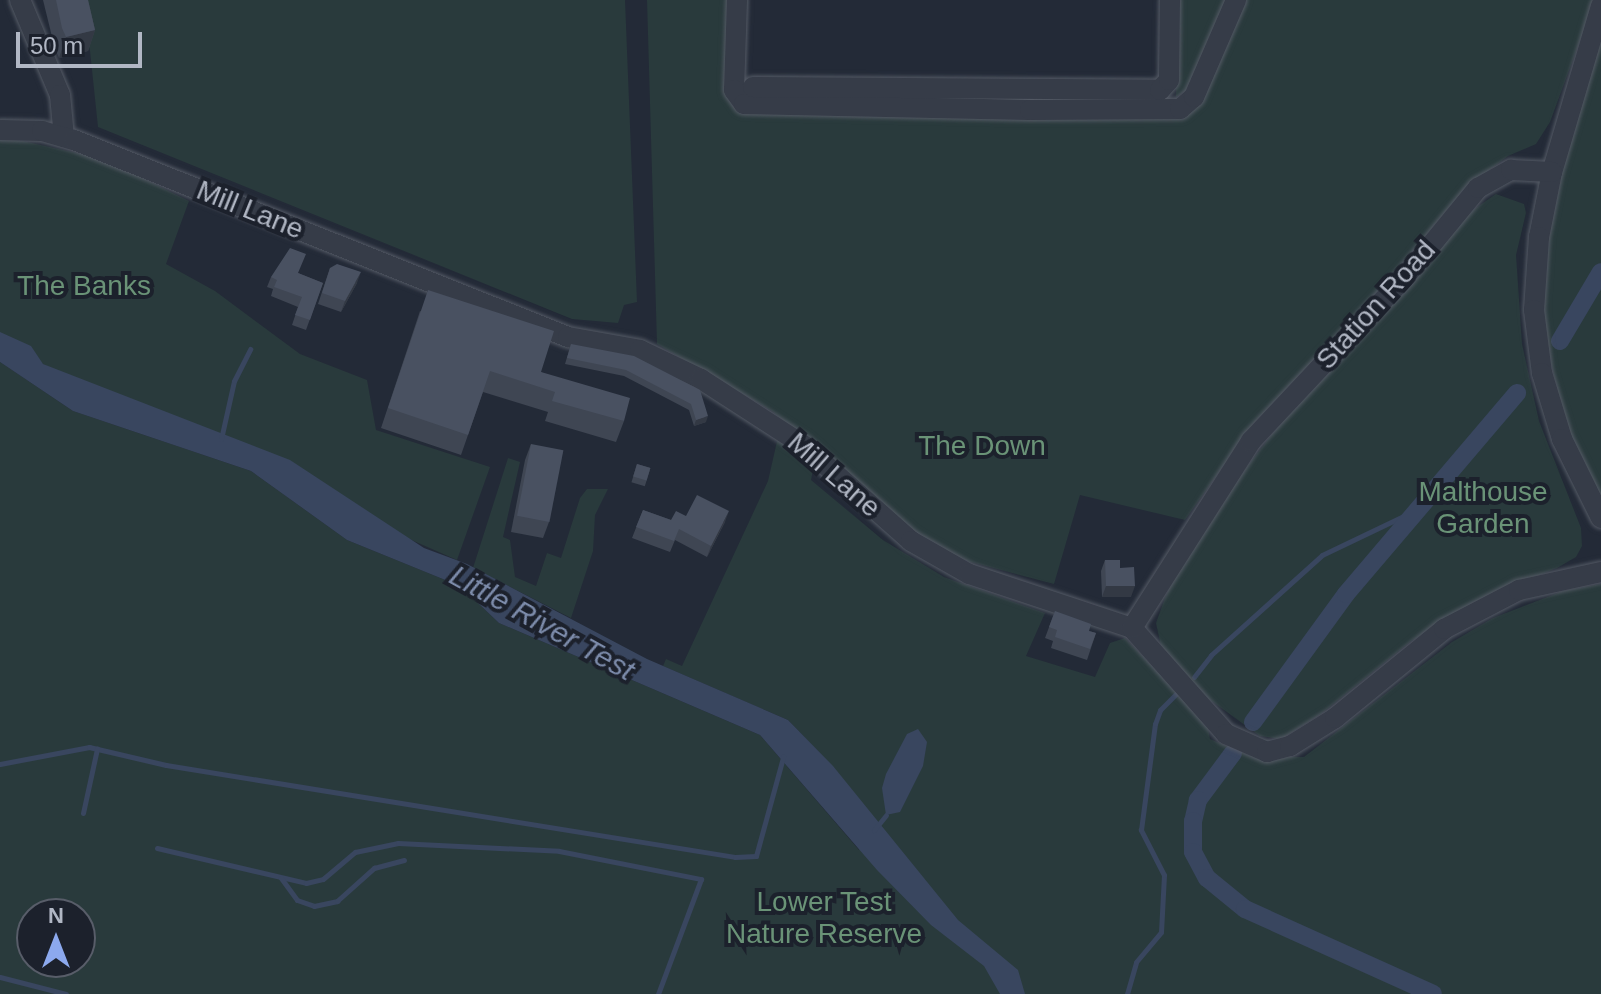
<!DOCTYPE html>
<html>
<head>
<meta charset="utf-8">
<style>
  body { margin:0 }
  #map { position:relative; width:1601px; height:994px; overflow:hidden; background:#232a37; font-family:Helvetica,sans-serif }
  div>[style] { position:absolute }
  .green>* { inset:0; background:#293a3c }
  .water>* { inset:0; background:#39465f }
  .stream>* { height:5px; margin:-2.5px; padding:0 2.5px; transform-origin:2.5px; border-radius:2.5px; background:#39465f }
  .canal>* { height:18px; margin:-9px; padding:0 9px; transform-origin:9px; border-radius:9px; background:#39465f }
  .roads { filter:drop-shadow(0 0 2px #545a65) drop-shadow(0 0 2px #545a65) }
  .minor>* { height:20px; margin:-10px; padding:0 10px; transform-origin:10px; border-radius:10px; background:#363c48 }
  .wall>* { inset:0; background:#3f4653; transform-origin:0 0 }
  .shaded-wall>* { inset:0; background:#333944 }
  .building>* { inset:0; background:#495161; transform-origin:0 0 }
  span { translate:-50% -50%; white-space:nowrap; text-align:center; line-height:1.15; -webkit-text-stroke:8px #1c212c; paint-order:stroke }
  .street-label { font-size:28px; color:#b1b7c4 }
  .park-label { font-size:28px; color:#6a9377 }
  .water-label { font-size:30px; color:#7c8baa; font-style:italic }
  .north { position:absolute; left:16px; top:898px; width:80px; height:80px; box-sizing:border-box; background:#1c212c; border:2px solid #585d69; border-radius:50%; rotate:0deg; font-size:22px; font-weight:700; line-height:32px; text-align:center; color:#b1b7c4 }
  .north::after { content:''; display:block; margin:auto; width:28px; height:36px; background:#8ca9ee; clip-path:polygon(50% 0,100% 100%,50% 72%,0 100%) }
  .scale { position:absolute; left:16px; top:32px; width:126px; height:36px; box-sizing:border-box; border:4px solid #b1b7c4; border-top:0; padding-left:10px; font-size:24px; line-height:28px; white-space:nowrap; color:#b1b7c4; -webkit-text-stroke:6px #1c212c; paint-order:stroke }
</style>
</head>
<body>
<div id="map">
  <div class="green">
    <i style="clip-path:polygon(78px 0,625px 0,637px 302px,624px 305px,618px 323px,572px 319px,98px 127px,90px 51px)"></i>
    <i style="clip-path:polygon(647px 0,736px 0,734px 89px,1180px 109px,1239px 0,1595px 0,1550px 122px,1536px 144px,1508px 156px,1465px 188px,1373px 299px,1253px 424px,1185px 520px,1080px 495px,1054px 584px,967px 561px,920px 538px,772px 411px,657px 344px)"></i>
    <i style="clip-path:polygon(1177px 0,1229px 0,1188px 89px,1176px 97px)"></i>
    <i style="clip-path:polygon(1601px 33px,1601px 498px,1565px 423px,1543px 327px,1549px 240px,1562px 164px)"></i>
    <i style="clip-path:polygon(0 136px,104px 159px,189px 201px,166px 264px,215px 291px,300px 354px,367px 380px,376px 430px,490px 467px,457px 560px,109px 407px,0 336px)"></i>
    <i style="clip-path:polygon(1496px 194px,1524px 204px,1526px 213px,1516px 255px,1522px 344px,1539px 421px,1581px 528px,1582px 546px,1576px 557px,1557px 568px,1488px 595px,1411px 641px,1322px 713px,1281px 739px,1260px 736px,1195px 689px,1162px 651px,1156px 623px,1165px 598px,1183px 558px,1223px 498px,1286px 416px,1422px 272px,1467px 214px)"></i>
    <i style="clip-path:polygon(evenodd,0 362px,73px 411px,251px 471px,347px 540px,460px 586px,499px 623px,760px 735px,859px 850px,874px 820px,833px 767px,788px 720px,663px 666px,666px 659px,682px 666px,768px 481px,778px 437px,814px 466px,811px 480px,883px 540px,944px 577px,1045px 613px,1026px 656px,1095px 677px,1110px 643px,1125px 638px,1207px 723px,1210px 739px,1250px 756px,1304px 757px,1452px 642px,1493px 618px,1563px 591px,1601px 584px,1601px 994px,0 994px,0 362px,32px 914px,80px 914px,80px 962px,32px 962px,32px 914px)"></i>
    <i style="clip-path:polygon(508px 458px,520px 462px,503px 537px,510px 540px,515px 577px,536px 586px,547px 553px,561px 558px,580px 498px,587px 489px,608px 489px,595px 515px,593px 551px,571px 618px,473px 568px)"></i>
  </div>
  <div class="water">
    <i style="clip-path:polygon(0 332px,31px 346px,43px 364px,290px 460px,424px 548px,467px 564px,647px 659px,788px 720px,833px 766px,958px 920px,1018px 970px,1025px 994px,1000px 994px,984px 966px,931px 925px,877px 870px,760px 735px,499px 623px,460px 586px,347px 540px,251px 471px,73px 411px,0 362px)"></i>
    <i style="clip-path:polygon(918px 729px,927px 742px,923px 766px,900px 812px,886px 815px,882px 788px,886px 774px,907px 734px)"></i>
  </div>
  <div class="stream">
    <i style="left:221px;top:439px;width:59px;rotate:-77.4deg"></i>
    <i style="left:234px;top:381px;width:36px;rotate:-63deg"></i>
    <i style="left:1194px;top:677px;width:28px;rotate:-52deg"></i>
    <i style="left:1211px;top:655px;width:149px;rotate:-42deg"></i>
    <i style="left:1322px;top:555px;width:102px;rotate:-25.6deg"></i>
    <i style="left:0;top:764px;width:91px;rotate:-10.8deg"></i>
    <i style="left:89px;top:747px;width:79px;rotate:13.2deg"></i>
    <i style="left:166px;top:765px;width:576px;rotate:9.18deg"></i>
    <i style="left:735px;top:857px;width:21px;rotate:-3deg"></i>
    <i style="left:756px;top:856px;width:103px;rotate:-74.7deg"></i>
    <i style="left:83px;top:813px;width:66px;rotate:-77.7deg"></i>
    <i style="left:874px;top:830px;width:19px;rotate:-51deg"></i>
    <i style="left:157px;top:848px;width:153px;rotate:13.2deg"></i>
    <i style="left:306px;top:883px;width:17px;rotate:-13deg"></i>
    <i style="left:323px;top:879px;width:42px;rotate:-40.2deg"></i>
    <i style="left:355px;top:852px;width:44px;rotate:-11.8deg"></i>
    <i style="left:398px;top:843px;width:161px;rotate:2.8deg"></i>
    <i style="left:559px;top:851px;width:145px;rotate:11.2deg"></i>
    <i style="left:701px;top:879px;width:123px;rotate:110.5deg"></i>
    <i style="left:281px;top:878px;width:27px;rotate:54deg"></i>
    <i style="left:297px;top:900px;width:18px;rotate:19deg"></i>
    <i style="left:314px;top:906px;width:24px;rotate:-12deg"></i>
    <i style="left:337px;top:901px;width:50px;rotate:-41.7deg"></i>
    <i style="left:374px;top:868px;width:31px;rotate:-15deg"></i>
    <i style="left:0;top:977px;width:68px;rotate:14.4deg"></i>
    <i style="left:1127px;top:994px;width:33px;rotate:-74deg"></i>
    <i style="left:1136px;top:962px;width:39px;rotate:-50deg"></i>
    <i style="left:1161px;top:932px;width:57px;rotate:-87deg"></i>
    <i style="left:1164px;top:875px;width:51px;rotate:-117.1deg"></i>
    <i style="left:1141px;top:830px;width:107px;rotate:-82.5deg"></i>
    <i style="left:1155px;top:724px;width:15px;rotate:-70deg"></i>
    <i style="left:1160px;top:710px;width:25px;rotate:-45deg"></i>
  </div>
  <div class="canal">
    <i style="left:1560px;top:341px;width:80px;rotate:-59.3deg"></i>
    <i style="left:1253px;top:722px;width:158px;rotate:-54deg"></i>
    <i style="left:1346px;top:594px;width:264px;rotate:-49.6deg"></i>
    <i style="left:1233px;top:753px;width:59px;rotate:126.7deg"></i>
    <i style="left:1198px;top:800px;width:22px;rotate:103deg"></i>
    <i style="left:1193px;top:821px;width:31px;rotate:90deg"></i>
    <i style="left:1193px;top:852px;width:30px;rotate:62deg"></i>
    <i style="left:1207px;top:878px;width:49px;rotate:39.2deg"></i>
    <i style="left:1245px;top:909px;width:206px;rotate:24.3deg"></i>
  </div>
  <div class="roads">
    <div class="minor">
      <i style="left:20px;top:0;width:103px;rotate:67.2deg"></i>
      <i style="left:60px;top:95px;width:42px;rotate:84.6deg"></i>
      <i style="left:737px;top:0;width:90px;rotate:91.9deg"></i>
      <i style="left:734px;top:90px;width:17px;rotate:54deg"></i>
      <i style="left:744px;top:104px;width:286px;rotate:1.2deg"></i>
      <i style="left:1030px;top:110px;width:150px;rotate:-0.4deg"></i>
      <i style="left:1180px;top:109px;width:18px;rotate:-41deg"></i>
      <i style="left:1194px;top:97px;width:106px;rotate:-66.6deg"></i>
      <i style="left:1601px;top:6px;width:173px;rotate:106.4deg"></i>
      <i style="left:1552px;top:172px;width:66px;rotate:101.3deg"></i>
      <i style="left:1539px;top:237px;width:73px;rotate:93.9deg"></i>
      <i style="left:1534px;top:310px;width:64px;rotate:82.8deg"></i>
      <i style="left:1542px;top:373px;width:69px;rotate:73.1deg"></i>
      <i style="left:1562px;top:439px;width:88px;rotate:63.7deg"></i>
      <i style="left:753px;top:87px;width:407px;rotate:0.4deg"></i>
      <i style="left:1160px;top:90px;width:13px;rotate:-48deg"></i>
      <i style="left:1169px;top:80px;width:80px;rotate:-89.3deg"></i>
      <i style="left:0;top:130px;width:42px;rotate:1.4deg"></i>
      <i style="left:42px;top:131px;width:33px;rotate:16deg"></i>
      <i style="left:74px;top:140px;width:532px;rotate:21.74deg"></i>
      <i style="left:568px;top:337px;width:73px;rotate:10.2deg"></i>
      <i style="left:640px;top:350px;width:68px;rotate:25.4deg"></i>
      <i style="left:701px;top:379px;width:121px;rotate:32.9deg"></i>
      <i style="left:803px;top:445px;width:144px;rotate:41.6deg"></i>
      <i style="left:911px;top:541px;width:67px;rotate:29.6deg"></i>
      <i style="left:969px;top:574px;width:172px;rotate:18.3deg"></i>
      <i style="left:1132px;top:628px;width:142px;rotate:48.4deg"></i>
      <i style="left:1226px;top:734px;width:45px;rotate:23.7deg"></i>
      <i style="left:1267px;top:752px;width:24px;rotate:-15deg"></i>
      <i style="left:1290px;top:746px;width:53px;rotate:-31.9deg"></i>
      <i style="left:1335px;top:718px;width:141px;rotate:-39.2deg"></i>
      <i style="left:1444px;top:629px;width:85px;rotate:-27.5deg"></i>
      <i style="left:1519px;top:590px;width:84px;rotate:-12.4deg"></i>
      <i style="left:1132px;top:628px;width:222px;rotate:-57.5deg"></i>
      <i style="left:1251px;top:441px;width:224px;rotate:-46.8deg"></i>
      <i style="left:1404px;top:278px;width:117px;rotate:-50.6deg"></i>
      <i style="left:1478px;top:188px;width:38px;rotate:-29deg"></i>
      <i style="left:1511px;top:170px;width:41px;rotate:2.8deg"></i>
    </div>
  </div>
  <div class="wall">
    <i style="clip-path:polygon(43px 0,88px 0,95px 30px,88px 51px,59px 58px,55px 49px)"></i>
    <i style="clip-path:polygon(330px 268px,357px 283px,341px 312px,318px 304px)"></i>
    <i style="clip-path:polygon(298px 273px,323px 283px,306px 330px,292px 325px,298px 307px,271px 296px,273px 289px,267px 287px,271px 277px)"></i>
    <i style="clip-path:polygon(420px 311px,541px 372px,624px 421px,616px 442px,545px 421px,548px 412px,483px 392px,461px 455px,381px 428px)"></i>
    <i style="clip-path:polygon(571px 344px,700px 390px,706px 422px,694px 426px,689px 410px,624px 376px,565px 364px)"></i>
    <i style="clip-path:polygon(531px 444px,549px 522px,543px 538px,511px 532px,525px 460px)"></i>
    <i style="left:637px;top:464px;width:14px;height:19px;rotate:17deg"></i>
    <i style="clip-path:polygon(643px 510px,671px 520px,686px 516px,725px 522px,707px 557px,675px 540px,670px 552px,632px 538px)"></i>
    <i style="clip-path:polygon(1105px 560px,1120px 568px,1131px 597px,1102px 597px,1101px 571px)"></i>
    <i style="clip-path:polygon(1055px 611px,1089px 631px,1096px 633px,1087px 660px,1051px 648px,1053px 641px,1045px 638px)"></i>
  </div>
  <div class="shaded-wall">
    <i style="clip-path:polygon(95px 30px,88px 51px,59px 58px,66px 37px)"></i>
    <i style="clip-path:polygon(361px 272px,357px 283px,341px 312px,345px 301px)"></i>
    <i style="clip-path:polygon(708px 416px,706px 422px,694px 426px,696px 420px)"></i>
    <i style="clip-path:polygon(729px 511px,725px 522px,707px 557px,711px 546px)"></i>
    <i style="clip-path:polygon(1106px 586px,1135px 586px,1131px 597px,1102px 597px)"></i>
  </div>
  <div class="building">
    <i style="clip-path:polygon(56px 0,88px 0,95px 30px,66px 37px,62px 28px)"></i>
    <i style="clip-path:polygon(290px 248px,306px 254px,298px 273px,323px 283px,310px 320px,295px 315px,302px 297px,274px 287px,277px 280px,271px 277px)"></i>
    <i style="clip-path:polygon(337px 264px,361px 272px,345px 301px,322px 293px,330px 268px)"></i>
    <i style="clip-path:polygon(428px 290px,554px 331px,541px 372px,630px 398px,624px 421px,552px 401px,555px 392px,490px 371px,468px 435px,388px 408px)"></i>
    <i style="clip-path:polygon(571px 344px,634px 356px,700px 390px,708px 416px,696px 420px,691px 404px,626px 370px,567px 358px)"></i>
    <i style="left:531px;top:444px;width:33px;height:73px;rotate:11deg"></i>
    <i style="left:637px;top:464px;width:14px;height:13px;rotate:17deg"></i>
    <i style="clip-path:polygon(697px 495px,729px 511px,711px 546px,679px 529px,674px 541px,636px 527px,643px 510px,671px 520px,676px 511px,686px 516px)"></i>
    <i style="clip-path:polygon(1105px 560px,1120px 560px,1120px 568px,1134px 567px,1135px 586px,1106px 586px)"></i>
    <i style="clip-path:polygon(1055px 611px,1091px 624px,1089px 631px,1096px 633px,1090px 649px,1055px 637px,1057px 630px,1049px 627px)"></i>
  </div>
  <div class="street-label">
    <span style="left:250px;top:210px;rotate:22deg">Mill Lane</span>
    <span style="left:1376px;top:305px;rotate:-48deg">Station Road</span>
    <span style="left:834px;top:475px;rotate:41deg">Mill Lane</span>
  </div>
  <div class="park-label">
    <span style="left:84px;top:286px">The Banks</span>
    <span style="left:982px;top:446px">The Down</span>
    <span style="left:1483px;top:508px">Malthouse<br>Garden</span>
    <span style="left:824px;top:918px">Lower Test<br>Nature Reserve</span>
  </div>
  <div class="water-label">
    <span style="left:542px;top:623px;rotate:29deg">Little River Test</span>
  </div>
  <div class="north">N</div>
  <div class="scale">50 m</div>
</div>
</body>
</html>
